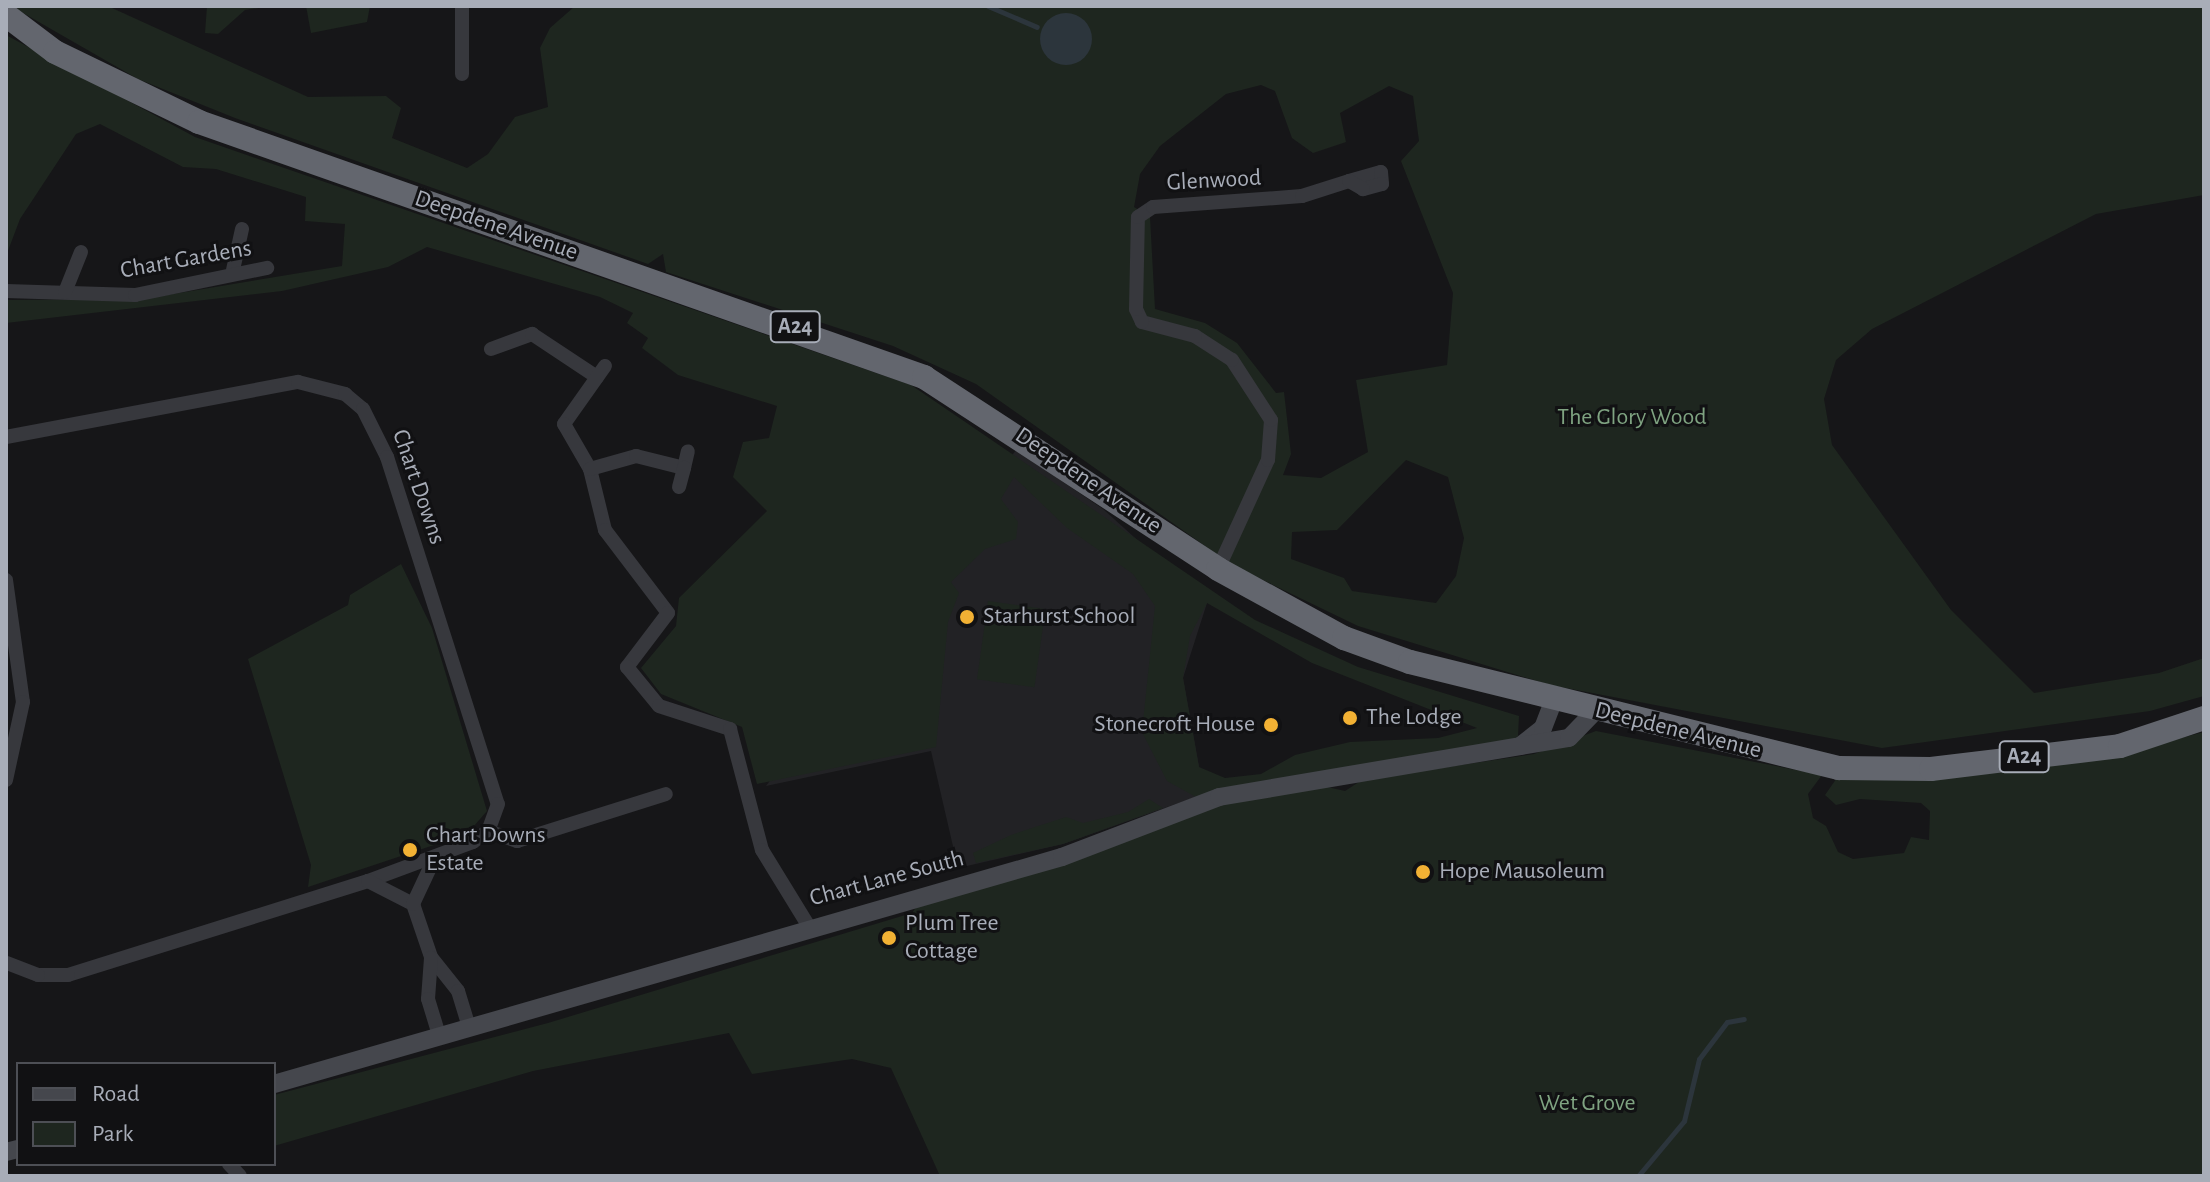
<!DOCTYPE html>
<html>
<head>
<meta charset="utf-8">
<style>
  body { margin:0 }
  #map { position:relative; width:2210px; height:1182px; overflow:hidden; background:#161618; font-family:"Alegreya Sans",sans-serif }
  div>[style] { position:absolute }
  .built>* { inset:0; background:#222225 }
  .green>* { inset:0; background:#1e261f; transform-origin:0 0 }
  .water>* { inset:0; background:#2c353c }
  .round { border-radius:50% }
  .stream>* { height:5px; margin:-2.5px; padding:0 2.5px; transform-origin:2.5px; border-radius:2.5px; background:#2c353c }
  .street>* { height:14px; margin:-7px; padding:0 7px; transform-origin:7px; border-radius:7px; background:#37383d }
  .secondary>* { height:18px; margin:-9px; padding:0 9px; transform-origin:9px; border-radius:9px; background:#45474d }
  .highway>* { height:24px; margin:-12px; padding:0 12px; transform-origin:12px; border-radius:12px; background:#63666e }
  .dots>* { width:22px; height:22px; translate:-50% -50%; box-sizing:border-box; border:4px solid #111113; border-radius:50% }
  span { translate:-50% -50%; white-space:nowrap; text-align:center; line-height:1.15; -webkit-text-stroke:6px #111113; paint-order:stroke }
  .shield-label span { padding:2px 6px; background:#111113; border:2px solid; border-radius:6px; -webkit-text-stroke-width:0 }
  .shield-label { font-size:22px; color:#a8adb8; font-weight:700 }
  .street-label { font-size:24px; color:#a8adb8 }
  .park-label { font-size:24px; color:#7fa381 }
  .poi-label { font-size:24px; color:#a8adb8 }
  .left { translate:0 -50%; text-align:left }
  .right { translate:-100% -50%; text-align:right }
  .frame { position:absolute; inset:0; border:8px solid #a8adb8; pointer-events:none }
  .legend { position:absolute; left:16px; top:1062px; width:260px; height:104px; box-sizing:border-box; background:#111113; border:2px solid #4d4f55; margin:0; padding:10px 14px; list-style:none; font-size:24px; color:#a8adb8 }
  .legend li { display:flex; align-items:center; gap:16px; height:40px }
  .legend b { width:40px; border:2px solid #4d4f55 }
</style>
</head>
<body>
<div id="map">
  <div class="built">
    <i style="clip-path:polygon(1016px 450px,1103px 509px,1207px 603px,1183px 678px,1204px 794px,1063px 844px,958px 868px,931px 751px,766px 786px)"></i>
  </div>
  <div class="green">
    <i style="clip-path:polygon(evenodd,11px 6px,112px 8px,308px 97px,386px 96px,401px 108px,392px 138px,467px 168px,488px 154px,515px 117px,548px 107px,540px 48px,550px 28px,575px 6px,2204px 6px,2204px 195px,2096px 214px,1872px 329px,1836px 360px,1824px 399px,1832px 445px,1951px 610px,2034px 693px,2159px 673px,2204px 658px,2204px 696px,2150px 711px,1882px 748px,1550px 685px,1358px 626px,1232px 565px,976px 384px,893px 346px,666px 272px,663px 254px,648px 264px,235px 118px,138px 79px,11px 6px,1261px 85px,1275px 91px,1292px 138px,1313px 153px,1346px 142px,1340px 113px,1389px 86px,1413px 96px,1419px 141px,1401px 161px,1453px 293px,1447px 365px,1356px 380px,1368px 452px,1321px 478px,1283px 475px,1291px 454px,1284px 392px,1276px 393px,1237px 343px,1205px 323px,1155px 309px,1150px 217px,1134px 207px,1140px 174px,1160px 146px,1226px 94px,1261px 85px,11px 6px,1406px 460px,1448px 477px,1464px 538px,1456px 576px,1436px 603px,1352px 591px,1344px 578px,1291px 559px,1292px 532px,1337px 530px,1406px 460px)"></i>
    <i style="clip-path:polygon(207px 6px,272px 6px,245px 10px,218px 34px,205px 33px)"></i>
    <i style="clip-path:polygon(306px 6px,370px 6px,367px 22px,311px 33px)"></i>
    <i style="clip-path:polygon(evenodd,6px 35px,195px 137px,911px 385px,1255px 620px,1358px 667px,1519px 716px,1518px 736px,1505px 745px,1196px 797px,1167px 781px,1142px 732px,1155px 606px,1133px 574px,1067px 528px,1014px 477px,1001px 499px,1018px 522px,1016px 539px,985px 549px,951px 582px,959px 593px,948px 622px,936px 747px,757px 784px,742px 727px,661px 694px,641px 668px,676px 626px,679px 598px,767px 511px,733px 477px,743px 442px,769px 438px,777px 406px,678px 375px,642px 348px,648px 338px,627px 323px,633px 313px,600px 297px,427px 247px,388px 267px,282px 291px,6px 323px,6px 300px,143px 299px,342px 266px,345px 224px,305px 221px,306px 197px,216px 169px,183px 167px,100px 124px,76px 134px,20px 219px,6px 256px,6px 35px,1207px 603px,1312px 663px,1477px 728px,1438px 738px,1350px 742px,1295px 755px,1261px 774px,1225px 778px,1199px 767px,1183px 678px,1190px 636px,1207px 603px)"></i>
    <i style="clip-path:polygon(401px 564px,432px 628px,487px 811px,467px 834px,308px 887px,311px 865px,248px 659px,348px 605px,350px 595px)"></i>
    <i style="left:988px;top:601px;width:58px;height:79px;rotate:8deg"></i>
    <i style="clip-path:polygon(1596px 731px,1822px 775px,1808px 794px,1813px 818px,1826px 826px,1838px 852px,1853px 859px,1904px 853px,1911px 837px,1929px 840px,1930px 811px,1921px 803px,1860px 799px,1836px 805px,1825px 795px,1841px 772px,2115px 755px,2204px 732px,2204px 1176px,940px 1176px,891px 1068px,852px 1059px,752px 1074px,729px 1033px,533px 1071px,274px 1146px,274px 1095px,548px 1023px,912px 913px,917px 906px,1219px 805px,1323px 786px,1345px 791px,1362px 780px,1534px 754px)"></i>
    <i style="clip-path:polygon(1149px 799px,1163px 808px,1063px 844px,976px 863px,973px 853px,1011px 835px,1066px 817px,1083px 823px,1128px 812px)"></i>
  </div>
  <div class="water">
    <i class="round" style="left:1040px;top:13px;width:52px;height:52px"></i>
  </div>
  <div class="stream">
    <i style="left:988px;top:6px;width:53px;rotate:23.2deg"></i>
    <i style="left:1638px;top:1176px;width:72px;rotate:-50.1deg"></i>
    <i style="left:1684px;top:1121px;width:64px;rotate:-76.4deg"></i>
    <i style="left:1699px;top:1059px;width:46px;rotate:-52.9deg"></i>
    <i style="left:1727px;top:1022px;width:17px;rotate:-10deg"></i>
  </div>
  <div class="street">
    <i style="left:462px;top:74px;width:68px;rotate:-90deg"></i>
    <i style="left:233px;top:270px;width:42px;rotate:-77.6deg"></i>
    <i style="left:6px;top:291px;width:129px;rotate:1.8deg"></i>
    <i style="left:135px;top:295px;width:135px;rotate:-11.6deg"></i>
    <i style="left:65px;top:292px;width:43px;rotate:-68.2deg"></i>
    <i style="left:491px;top:349px;width:44px;rotate:-20.1deg"></i>
    <i style="left:532px;top:334px;width:78px;rotate:33.5deg"></i>
    <i style="left:605px;top:366px;width:71px;rotate:125.3deg"></i>
    <i style="left:564px;top:424px;width:52px;rotate:60deg"></i>
    <i style="left:590px;top:469px;width:63px;rotate:76.2deg"></i>
    <i style="left:605px;top:530px;width:104px;rotate:52.8deg"></i>
    <i style="left:668px;top:613px;width:68px;rotate:127.2deg"></i>
    <i style="left:627px;top:667px;width:50px;rotate:50.6deg"></i>
    <i style="left:659px;top:706px;width:75px;rotate:17.9deg"></i>
    <i style="left:730px;top:729px;width:125px;rotate:75.2deg"></i>
    <i style="left:762px;top:850px;width:88px;rotate:58.5deg"></i>
    <i style="left:6px;top:437px;width:297px;rotate:-10.7deg"></i>
    <i style="left:298px;top:382px;width:49px;rotate:14.3deg"></i>
    <i style="left:345px;top:394px;width:23px;rotate:40deg"></i>
    <i style="left:363px;top:409px;width:54px;rotate:63.4deg"></i>
    <i style="left:387px;top:457px;width:364px;rotate:72.3deg"></i>
    <i style="left:498px;top:804px;width:29px;rotate:110deg"></i>
    <i style="left:488px;top:831px;width:19px;rotate:144deg"></i>
    <i style="left:473px;top:842px;width:112px;rotate:159.6deg"></i>
    <i style="left:368px;top:881px;width:314px;rotate:162.6deg"></i>
    <i style="left:68px;top:975px;width:30px;rotate:180deg"></i>
    <i style="left:38px;top:975px;width:34px;rotate:-159deg"></i>
    <i style="left:590px;top:469px;width:48px;rotate:-15.8deg"></i>
    <i style="left:636px;top:456px;width:49px;rotate:14deg"></i>
    <i style="left:684px;top:468px;width:17px;rotate:-77deg"></i>
    <i style="left:679px;top:487px;width:20px;rotate:-75deg"></i>
    <i style="left:1218px;top:569px;width:120px;rotate:-65.4deg"></i>
    <i style="left:1268px;top:460px;width:40px;rotate:-85.7deg"></i>
    <i style="left:1271px;top:420px;width:72px;rotate:-123deg"></i>
    <i style="left:1232px;top:360px;width:44px;rotate:-147deg"></i>
    <i style="left:1195px;top:336px;width:55px;rotate:-165.2deg"></i>
    <i style="left:1142px;top:322px;width:14px;rotate:-115deg"></i>
    <i style="left:1136px;top:309px;width:92px;rotate:-88.8deg"></i>
    <i style="left:1138px;top:217px;width:18px;rotate:-34deg"></i>
    <i style="left:1153px;top:207px;width:149px;rotate:-4.2deg"></i>
    <i style="left:1302px;top:196px;width:49px;rotate:-17.7deg"></i>
    <i style="left:1349px;top:181px;width:33px;rotate:-16deg"></i>
    <i style="left:1381px;top:172px;width:12px;rotate:85deg"></i>
    <i style="left:1382px;top:184px;width:20px;rotate:165deg"></i>
    <i style="left:1363px;top:189px;width:16px;rotate:-150deg"></i>
    <i style="left:6px;top:580px;width:123px;rotate:82.1deg"></i>
    <i style="left:23px;top:702px;width:80px;rotate:102.3deg"></i>
    <i style="left:488px;top:831px;width:31px;rotate:19deg"></i>
    <i style="left:517px;top:841px;width:156px;rotate:-17.5deg"></i>
    <i style="left:368px;top:881px;width:51px;rotate:27.1deg"></i>
    <i style="left:413px;top:904px;width:56px;rotate:71.2deg"></i>
    <i style="left:431px;top:957px;width:43px;rotate:51.5deg"></i>
    <i style="left:458px;top:991px;width:37px;rotate:73deg"></i>
    <i style="left:413px;top:904px;width:52px;rotate:-64.9deg"></i>
    <i style="left:431px;top:958px;width:41px;rotate:94.2deg"></i>
    <i style="left:428px;top:999px;width:38px;rotate:73deg"></i>
    <i style="left:229px;top:1164px;width:16px;rotate:47deg"></i>
  </div>
  <div class="secondary">
    <i style="left:1520px;top:746px;width:29px;rotate:-38deg"></i>
    <i style="left:1543px;top:728px;width:30px;rotate:-69deg"></i>
    <i style="left:274px;top:1084px;width:820px;rotate:-16.07deg"></i>
    <i style="left:1062px;top:857px;width:168px;rotate:-20.9deg"></i>
    <i style="left:1219px;top:797px;width:355px;rotate:-9.6deg"></i>
    <i style="left:1569px;top:738px;width:37px;rotate:-46deg"></i>
    <i style="left:6px;top:1152px;width:12px;rotate:-14deg"></i>
  </div>
  <div class="highway">
    <i style="left:6px;top:15px;width:61px;rotate:37.1deg"></i>
    <i style="left:55px;top:52px;width:160px;rotate:25.9deg"></i>
    <i style="left:199px;top:122px;width:769px;rotate:19.38deg"></i>
    <i style="left:924px;top:377px;width:351px;rotate:33.1deg"></i>
    <i style="left:1218px;top:569px;width:144px;rotate:28.7deg"></i>
    <i style="left:1344px;top:638px;width:70px;rotate:20deg"></i>
    <i style="left:1410px;top:662px;width:442px;rotate:13.9deg"></i>
    <i style="left:1839px;top:768px;width:92px;rotate:0.6deg"></i>
    <i style="left:1931px;top:769px;width:190px;rotate:-6.9deg"></i>
    <i style="left:2120px;top:746px;width:89px;rotate:-18.4deg"></i>
  </div>
  <div class="dots">
    <i style="left:967px;top:617px;background:#f2b134"></i>
    <i style="left:1350px;top:718px;background:#f2b134"></i>
    <i style="left:1271px;top:725px;background:#f2b134"></i>
    <i style="left:410px;top:850px;background:#f2b134"></i>
    <i style="left:1423px;top:872px;background:#f2b134"></i>
    <i style="left:889px;top:938px;background:#f2b134"></i>
  </div>
  <div class="shield-label">
    <span style="left:795px;top:327px">A24</span>
    <span style="left:2024px;top:757px">A24</span>
  </div>
  <div class="street-label">
    <span style="left:1214px;top:181px;rotate:-3deg">Glenwood</span>
    <span style="left:496px;top:226px;rotate:19deg">Deepdene Avenue</span>
    <span style="left:186px;top:260px;rotate:-10deg">Chart Gardens</span>
    <span style="left:1088px;top:481px;rotate:34deg">Deepdene Avenue</span>
    <span style="left:418px;top:487px;rotate:71deg">Chart Downs</span>
    <span style="left:1678px;top:731px;rotate:14deg">Deepdene Avenue</span>
    <span style="left:887px;top:879px;rotate:-15deg">Chart Lane South</span>
  </div>
  <div class="park-label">
    <span style="left:1632px;top:418px">The Glory Wood</span>
    <span style="left:1587px;top:1104px">Wet Grove</span>
  </div>
  <div class="poi-label">
    <span class="left" style="left:983px;top:617px">Starhurst School</span>
    <span class="left" style="left:1366px;top:718px">The Lodge</span>
    <span class="right" style="left:1255px;top:725px">Stonecroft House</span>
    <span class="left" style="left:426px;top:850px">Chart Downs<br>Estate</span>
    <span class="left" style="left:1439px;top:872px">Hope Mausoleum</span>
    <span class="left" style="left:905px;top:938px">Plum Tree<br>Cottage</span>
  </div>
  <div class="frame"></div>
  <ul class="legend">
  <li><b style="height:10px;background:#45474d"></b>Road</li>
  <li><b style="height:22px;background:#1e261f"></b>Park</li>
  </ul>
</div>
</body>
</html>
